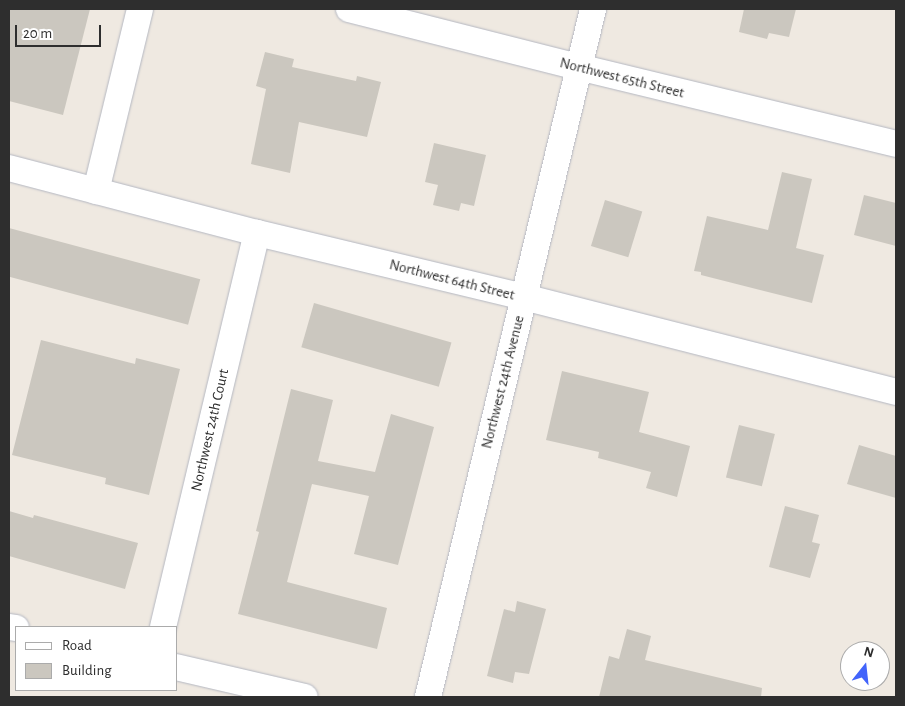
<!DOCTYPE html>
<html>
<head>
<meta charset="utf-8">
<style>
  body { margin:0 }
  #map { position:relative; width:905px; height:706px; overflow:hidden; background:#efe9e1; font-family:"Alegreya Sans",sans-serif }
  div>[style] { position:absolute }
  .building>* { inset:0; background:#cbc7bf; transform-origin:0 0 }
  .roads { filter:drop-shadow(0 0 1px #b4b7c1) drop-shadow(0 0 1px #b4b7c1) }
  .minor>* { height:26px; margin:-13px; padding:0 13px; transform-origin:13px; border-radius:13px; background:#fff }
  span { translate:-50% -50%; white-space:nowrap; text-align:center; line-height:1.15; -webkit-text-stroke:4px #fff; paint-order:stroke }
  .street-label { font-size:15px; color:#2e2e2e }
  .frame { position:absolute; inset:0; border:10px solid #2e2e2e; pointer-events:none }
  .legend { position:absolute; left:15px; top:626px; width:162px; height:65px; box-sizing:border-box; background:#fff; border:1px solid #ababab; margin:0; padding:6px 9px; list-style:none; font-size:15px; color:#2e2e2e }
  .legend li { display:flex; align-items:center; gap:10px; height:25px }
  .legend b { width:25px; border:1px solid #ababab }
  .north { position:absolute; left:840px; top:641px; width:50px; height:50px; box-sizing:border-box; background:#fff; border:1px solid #ababab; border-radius:50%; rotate:16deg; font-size:14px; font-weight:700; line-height:20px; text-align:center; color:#2e2e2e }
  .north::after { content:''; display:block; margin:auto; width:18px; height:22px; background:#4264fb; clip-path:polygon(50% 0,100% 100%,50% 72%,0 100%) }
  .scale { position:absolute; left:15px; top:25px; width:86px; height:22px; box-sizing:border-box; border:2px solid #2e2e2e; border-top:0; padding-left:6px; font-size:15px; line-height:18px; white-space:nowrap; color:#2e2e2e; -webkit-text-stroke:4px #fff; paint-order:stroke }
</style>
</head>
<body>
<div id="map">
  <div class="building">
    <i style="clip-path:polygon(9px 9px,90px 9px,63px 115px,9px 101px)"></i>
    <i style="clip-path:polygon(744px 9px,796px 9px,789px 37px,769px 33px,767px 39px,739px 32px)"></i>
    <i style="clip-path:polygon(265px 52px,294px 59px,292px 67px,356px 81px,357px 76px,381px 82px,367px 137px,299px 122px,290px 173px,251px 164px,266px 89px,256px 86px)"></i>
    <i style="clip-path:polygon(434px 143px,486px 155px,474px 206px,461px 203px,459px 211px,433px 205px,438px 185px,425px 182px)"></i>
    <i style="clip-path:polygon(782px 172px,812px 179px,796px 248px,824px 255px,812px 303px,701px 275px,701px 272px,694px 271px,707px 216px,768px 230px)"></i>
    <i style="clip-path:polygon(864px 195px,896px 203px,896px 246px,854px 235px)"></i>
    <i style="left:605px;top:200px;width:39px;height:48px;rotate:17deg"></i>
    <i style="left:9px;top:228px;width:198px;height:47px;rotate:15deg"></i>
    <i style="left:314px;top:303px;width:143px;height:46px;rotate:16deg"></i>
    <i style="clip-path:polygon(41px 340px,135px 364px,136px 358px,180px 369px,149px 495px,105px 484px,106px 478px,12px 455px)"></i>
    <i style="clip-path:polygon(562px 371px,649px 392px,639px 432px,690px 446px,677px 497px,646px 488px,651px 472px,598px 458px,599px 452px,546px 440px)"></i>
    <i style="clip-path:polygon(291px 389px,333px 400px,318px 461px,375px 472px,391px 414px,434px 427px,398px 565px,354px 554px,369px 496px,312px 484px,287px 582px,387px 608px,377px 649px,238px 614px,259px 532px,256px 531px)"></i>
    <i style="left:739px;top:425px;width:37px;height:54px;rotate:14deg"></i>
    <i style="clip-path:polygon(859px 445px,896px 456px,896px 498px,847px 484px)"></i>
    <i style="clip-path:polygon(785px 506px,819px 515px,812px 542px,820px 544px,810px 578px,769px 567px)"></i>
    <i style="clip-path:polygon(9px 511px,33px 518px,34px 515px,138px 543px,125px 589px,9px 556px)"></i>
    <i style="clip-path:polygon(517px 601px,546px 609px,529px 674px,515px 672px,513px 683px,487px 676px,504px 609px,515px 612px)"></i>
    <i style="clip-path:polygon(627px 629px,651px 636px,645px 660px,762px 688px,761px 697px,599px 697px,609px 656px,619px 659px)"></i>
  </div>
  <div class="roads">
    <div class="minor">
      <i style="left:349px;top:9px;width:236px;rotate:14.2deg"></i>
      <i style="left:578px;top:67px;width:327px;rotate:13.6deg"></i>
      <i style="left:9px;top:168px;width:256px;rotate:14.7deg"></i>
      <i style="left:257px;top:233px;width:275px;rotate:13.5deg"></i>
      <i style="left:524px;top:297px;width:384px;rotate:14.3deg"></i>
      <i style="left:96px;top:191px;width:187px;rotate:-76.4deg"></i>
      <i style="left:9px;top:627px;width:7px;rotate:8deg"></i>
      <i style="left:163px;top:627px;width:405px;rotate:-76.6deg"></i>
      <i style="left:176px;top:667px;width:132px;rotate:13.1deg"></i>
      <i style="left:428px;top:697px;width:708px;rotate:-76.51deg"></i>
    </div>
  </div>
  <div class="street-label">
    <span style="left:622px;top:78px;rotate:14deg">Northwest 65th Street</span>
    <span style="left:452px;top:280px;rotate:14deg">Northwest 64th Street</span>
    <span style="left:503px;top:382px;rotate:-76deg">Northwest 24th Avenue</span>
    <span style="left:210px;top:430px;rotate:-77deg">Northwest 24th Court</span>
  </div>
  <div class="frame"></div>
  <ul class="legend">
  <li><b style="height:6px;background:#fff"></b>Road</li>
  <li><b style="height:14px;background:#cbc7bf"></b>Building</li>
  </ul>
  <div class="north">N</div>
  <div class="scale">20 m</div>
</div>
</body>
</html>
